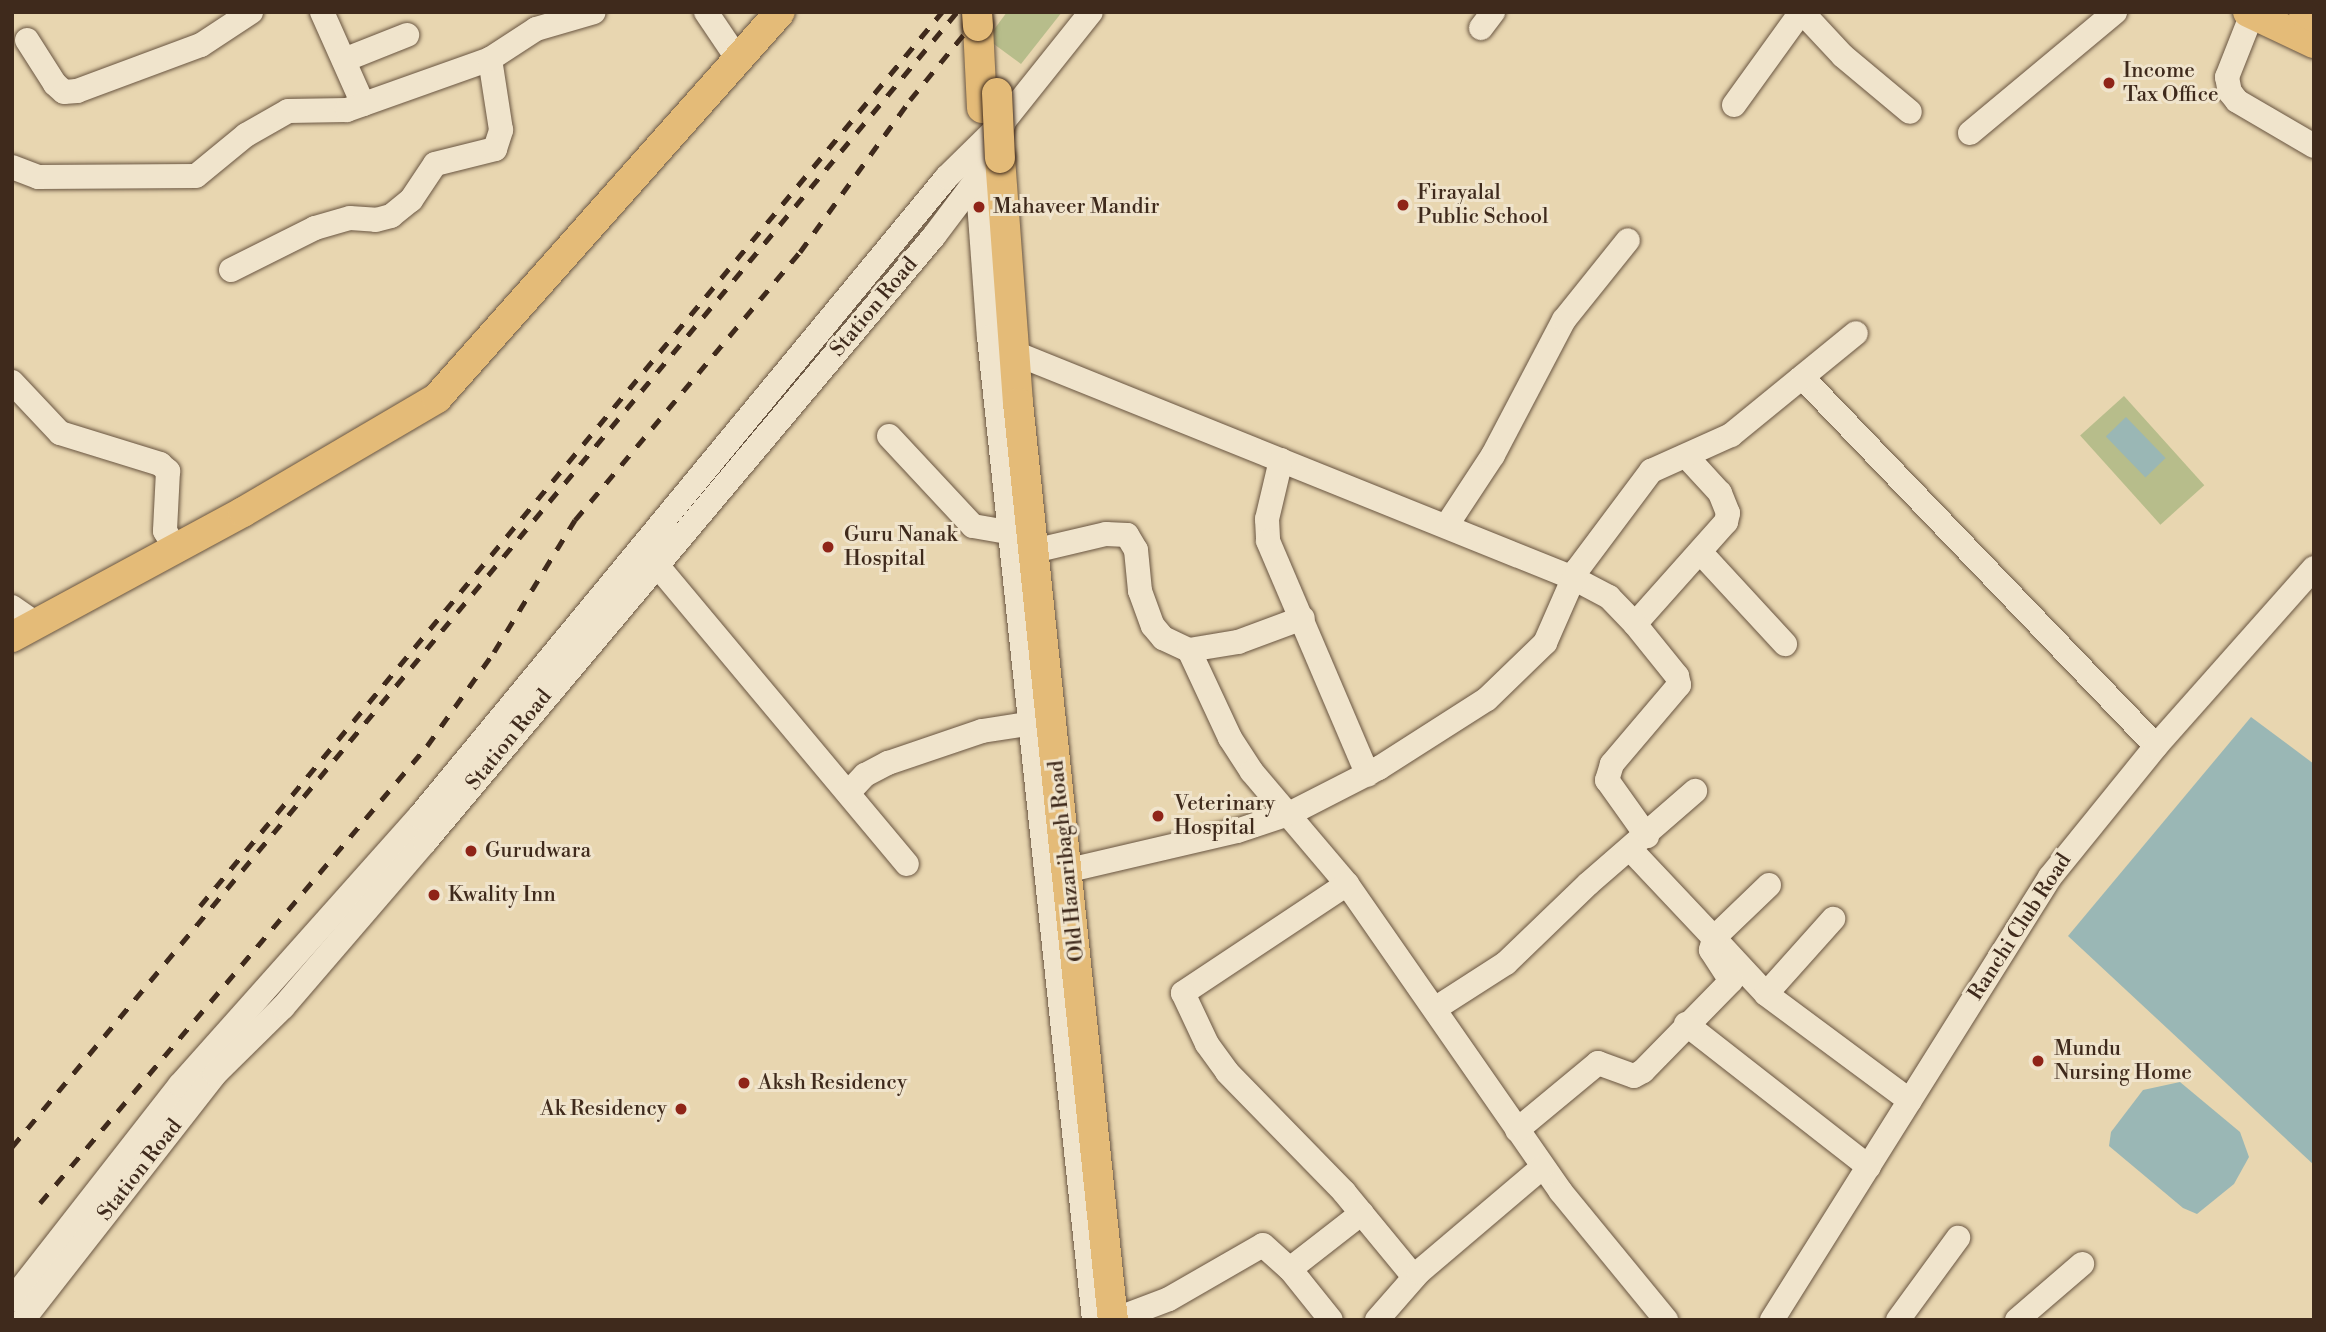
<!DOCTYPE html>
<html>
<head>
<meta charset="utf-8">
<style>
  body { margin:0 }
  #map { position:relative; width:2326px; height:1332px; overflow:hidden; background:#e8d6b0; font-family:"Libre Bodoni",serif }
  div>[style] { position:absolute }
  .green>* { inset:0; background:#b7bd8b; transform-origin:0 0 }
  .water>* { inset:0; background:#9ab7b5; transform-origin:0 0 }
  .roads { filter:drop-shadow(0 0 2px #695541) drop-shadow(0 0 2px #695541) }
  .minor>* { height:24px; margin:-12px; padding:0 12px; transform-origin:12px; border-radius:12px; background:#f0e4cc }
  .major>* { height:30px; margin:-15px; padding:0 15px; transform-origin:15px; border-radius:15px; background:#e4bb78 }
  .rail>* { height:5px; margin-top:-2.5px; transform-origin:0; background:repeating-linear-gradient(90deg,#3f2a1c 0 12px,transparent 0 24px) }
  .bridges { filter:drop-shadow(0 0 2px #3f2a1c) drop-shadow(0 0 2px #3f2a1c) }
  .major-bridge>* { height:30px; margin:-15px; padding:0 15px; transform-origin:15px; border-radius:15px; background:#e4bb78 }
  .dots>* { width:19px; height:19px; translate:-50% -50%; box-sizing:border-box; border:4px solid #f0e4cc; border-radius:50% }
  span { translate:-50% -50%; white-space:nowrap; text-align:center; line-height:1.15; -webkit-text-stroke:6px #f0e4cc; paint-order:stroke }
  .poi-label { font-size:21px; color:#3f2a1c }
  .left { translate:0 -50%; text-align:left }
  .right { translate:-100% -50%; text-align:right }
  .street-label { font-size:21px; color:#3f2a1c }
  .frame { position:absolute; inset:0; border:14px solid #3f2a1c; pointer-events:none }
</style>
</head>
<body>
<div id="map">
  <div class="green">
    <i style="clip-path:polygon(1007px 12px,1062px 12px,1021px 64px,987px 39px)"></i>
    <i style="left:2124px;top:396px;width:120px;height:59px;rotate:48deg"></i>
  </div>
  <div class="water">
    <i style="left:2126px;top:417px;width:57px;height:28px;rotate:46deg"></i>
    <i style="clip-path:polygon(2251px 717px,2314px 764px,2314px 1165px,2068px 936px)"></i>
    <i style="clip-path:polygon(2180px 1082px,2240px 1132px,2249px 1157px,2234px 1184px,2197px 1214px,2183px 1208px,2109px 1146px,2111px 1132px,2143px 1090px)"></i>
  </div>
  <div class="roads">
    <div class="minor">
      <i style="left:322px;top:12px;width:101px;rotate:66deg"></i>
      <i style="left:706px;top:12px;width:55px;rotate:56deg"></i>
      <i style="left:1802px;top:12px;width:60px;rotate:47deg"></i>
      <i style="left:1843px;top:56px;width:87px;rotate:39.9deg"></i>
      <i style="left:2252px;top:14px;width:68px;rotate:111.6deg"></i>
      <i style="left:2227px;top:77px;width:15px;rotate:79deg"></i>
      <i style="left:2230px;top:92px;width:11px;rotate:52deg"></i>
      <i style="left:2237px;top:101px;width:89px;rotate:30.3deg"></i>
      <i style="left:1481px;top:28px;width:20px;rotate:-53deg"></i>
      <i style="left:27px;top:40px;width:52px;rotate:57.5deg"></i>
      <i style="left:55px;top:84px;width:12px;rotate:42deg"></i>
      <i style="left:64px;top:92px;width:13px;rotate:-4deg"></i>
      <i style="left:77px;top:91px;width:132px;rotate:-20.4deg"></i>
      <i style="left:201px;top:45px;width:60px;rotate:-33.4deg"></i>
      <i style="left:344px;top:60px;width:68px;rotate:-21.6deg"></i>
      <i style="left:1734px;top:105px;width:115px;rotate:-54.2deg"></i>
      <i style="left:1970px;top:133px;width:189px;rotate:-39.8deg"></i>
      <i style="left:12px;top:167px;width:28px;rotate:21deg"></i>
      <i style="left:38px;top:177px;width:158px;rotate:-0.4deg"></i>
      <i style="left:196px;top:176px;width:65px;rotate:-39.4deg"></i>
      <i style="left:246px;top:135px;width:48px;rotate:-29.7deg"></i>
      <i style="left:288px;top:111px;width:59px;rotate:-1deg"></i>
      <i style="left:347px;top:110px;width:152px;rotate:-19.6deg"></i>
      <i style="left:977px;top:175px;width:162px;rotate:85.8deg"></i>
      <i style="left:989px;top:337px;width:989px;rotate:83.9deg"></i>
      <i style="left:231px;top:270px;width:94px;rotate:-26.6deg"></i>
      <i style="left:315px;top:228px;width:36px;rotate:-16deg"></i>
      <i style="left:350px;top:218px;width:26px;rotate:4deg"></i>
      <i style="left:376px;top:220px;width:16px;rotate:-15deg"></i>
      <i style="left:391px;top:216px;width:26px;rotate:-39deg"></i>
      <i style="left:411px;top:200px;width:43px;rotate:-56.3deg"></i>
      <i style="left:435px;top:164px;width:62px;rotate:-14deg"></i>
      <i style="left:495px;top:149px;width:20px;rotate:-72deg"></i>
      <i style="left:501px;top:130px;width:72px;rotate:-98.8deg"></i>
      <i style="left:490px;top:59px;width:55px;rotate:-33.1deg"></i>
      <i style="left:536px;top:29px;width:60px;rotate:-16.3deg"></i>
      <i style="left:1022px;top:356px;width:594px;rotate:21.94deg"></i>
      <i style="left:1573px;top:578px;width:41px;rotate:27.8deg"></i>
      <i style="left:1609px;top:597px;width:37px;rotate:46deg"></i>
      <i style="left:1635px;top:624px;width:137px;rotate:-48.3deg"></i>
      <i style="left:1726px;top:522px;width:9px;rotate:-77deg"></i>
      <i style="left:1728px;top:513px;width:22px;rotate:-112deg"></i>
      <i style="left:1720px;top:493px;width:50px;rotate:-132.6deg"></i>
      <i style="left:1802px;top:377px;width:511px;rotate:46.19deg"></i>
      <i style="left:12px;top:382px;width:70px;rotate:46.7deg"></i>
      <i style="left:60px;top:433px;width:105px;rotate:17.2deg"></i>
      <i style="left:160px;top:464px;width:11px;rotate:41deg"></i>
      <i style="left:168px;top:471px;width:60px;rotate:92.9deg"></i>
      <i style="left:165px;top:531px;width:21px;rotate:59deg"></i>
      <i style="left:889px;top:436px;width:123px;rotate:47deg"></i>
      <i style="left:973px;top:526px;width:39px;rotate:10deg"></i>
      <i style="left:1281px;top:460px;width:61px;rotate:103.3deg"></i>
      <i style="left:1267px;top:519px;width:22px;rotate:87deg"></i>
      <i style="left:1268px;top:541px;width:254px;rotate:66.9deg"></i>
      <i style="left:1447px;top:525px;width:84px;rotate:-56.7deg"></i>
      <i style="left:1493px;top:455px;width:153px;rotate:-62.3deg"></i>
      <i style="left:1564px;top:320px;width:102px;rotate:-51.3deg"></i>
      <i style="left:1042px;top:549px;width:66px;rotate:-13.2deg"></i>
      <i style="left:1106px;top:534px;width:21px;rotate:3deg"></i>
      <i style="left:1127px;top:535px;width:17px;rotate:59deg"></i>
      <i style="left:1136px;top:550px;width:41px;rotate:84.4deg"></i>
      <i style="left:1140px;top:591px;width:37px;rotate:70deg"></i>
      <i style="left:1153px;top:626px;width:16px;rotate:50deg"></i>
      <i style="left:1163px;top:638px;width:29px;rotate:25deg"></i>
      <i style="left:1189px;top:650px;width:50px;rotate:-9.3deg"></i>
      <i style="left:1238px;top:642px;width:69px;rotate:-20.3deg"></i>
      <i style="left:1701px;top:553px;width:124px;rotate:47.3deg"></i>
      <i style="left:656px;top:564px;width:391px;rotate:50.1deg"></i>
      <i style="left:12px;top:607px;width:29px;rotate:35deg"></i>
      <i style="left:1635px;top:624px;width:67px;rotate:51.1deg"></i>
      <i style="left:1677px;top:676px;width:9px;rotate:77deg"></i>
      <i style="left:1679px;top:685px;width:104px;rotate:130.3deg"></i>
      <i style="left:1612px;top:764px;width:17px;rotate:107deg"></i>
      <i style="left:1607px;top:780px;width:69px;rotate:54.5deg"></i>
      <i style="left:1189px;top:650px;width:97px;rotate:65deg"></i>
      <i style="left:1230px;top:738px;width:40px;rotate:57.1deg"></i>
      <i style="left:1252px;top:772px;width:147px;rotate:49.7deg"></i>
      <i style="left:1347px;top:884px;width:375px;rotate:55.2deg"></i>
      <i style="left:1561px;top:1192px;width:166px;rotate:50.6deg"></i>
      <i style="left:848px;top:793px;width:25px;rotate:-47deg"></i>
      <i style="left:865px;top:775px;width:26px;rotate:-28deg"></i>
      <i style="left:888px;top:763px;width:99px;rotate:-18.8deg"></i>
      <i style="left:982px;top:731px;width:53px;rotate:-8.7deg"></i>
      <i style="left:1078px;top:868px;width:163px;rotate:-13.1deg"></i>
      <i style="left:1237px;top:831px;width:57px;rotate:-18.4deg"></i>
      <i style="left:1291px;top:813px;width:99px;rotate:-27.1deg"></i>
      <i style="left:1379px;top:768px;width:128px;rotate:-32.6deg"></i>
      <i style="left:1487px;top:699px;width:81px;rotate:-44deg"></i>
      <i style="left:1545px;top:643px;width:80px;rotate:-66.3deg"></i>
      <i style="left:1577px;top:570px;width:124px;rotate:-53.2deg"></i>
      <i style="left:1651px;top:471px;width:88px;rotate:-24.2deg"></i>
      <i style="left:1731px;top:435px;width:161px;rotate:-39.2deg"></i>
      <i style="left:1347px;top:884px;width:197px;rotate:146.4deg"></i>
      <i style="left:1183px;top:993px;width:56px;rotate:64.8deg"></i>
      <i style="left:1207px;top:1044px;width:34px;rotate:54deg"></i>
      <i style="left:1227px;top:1072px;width:168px;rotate:45.7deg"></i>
      <i style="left:1344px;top:1192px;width:110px;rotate:50.5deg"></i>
      <i style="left:1769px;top:885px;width:76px;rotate:136.1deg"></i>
      <i style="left:1714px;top:938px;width:76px;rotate:47.1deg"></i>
      <i style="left:1766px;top:994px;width:179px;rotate:36.6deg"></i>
      <i style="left:1766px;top:994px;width:101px;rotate:-48.2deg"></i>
      <i style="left:1436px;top:1008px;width:83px;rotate:-32.7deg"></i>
      <i style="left:1506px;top:963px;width:114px;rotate:-43.9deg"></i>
      <i style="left:1588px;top:884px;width:142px;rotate:-41deg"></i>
      <i style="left:1686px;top:1024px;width:232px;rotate:38deg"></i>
      <i style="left:1517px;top:1130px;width:105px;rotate:-39.6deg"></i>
      <i style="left:1598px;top:1063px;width:38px;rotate:20deg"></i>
      <i style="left:1634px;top:1076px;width:10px;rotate:-29deg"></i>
      <i style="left:1643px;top:1071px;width:126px;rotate:-45.6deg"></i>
      <i style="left:1731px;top:981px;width:37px;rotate:-123deg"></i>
      <i style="left:1711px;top:950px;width:12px;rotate:-76deg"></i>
      <i style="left:1714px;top:938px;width:122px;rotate:-133.3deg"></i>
      <i style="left:1290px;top:1269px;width:91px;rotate:-37.9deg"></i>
      <i style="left:12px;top:1300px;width:273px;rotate:-52deg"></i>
      <i style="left:180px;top:1085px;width:359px;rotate:-48.3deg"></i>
      <i style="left:419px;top:817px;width:830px;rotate:-50.48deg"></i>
      <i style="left:947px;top:177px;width:77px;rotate:-44.5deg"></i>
      <i style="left:1119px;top:1318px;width:53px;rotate:-20.8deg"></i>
      <i style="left:1169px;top:1299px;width:108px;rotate:-29.9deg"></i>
      <i style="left:1263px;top:1245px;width:36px;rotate:42deg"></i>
      <i style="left:1290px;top:1269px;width:65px;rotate:51.2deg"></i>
      <i style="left:23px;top:1320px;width:312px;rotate:-52deg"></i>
      <i style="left:215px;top:1074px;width:95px;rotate:-44.6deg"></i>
      <i style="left:283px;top:1007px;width:218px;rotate:-49.3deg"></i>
      <i style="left:425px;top:842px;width:791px;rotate:-49.97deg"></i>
      <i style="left:934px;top:236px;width:96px;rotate:-53deg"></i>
      <i style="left:992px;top:159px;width:40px;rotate:-72deg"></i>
      <i style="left:1004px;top:121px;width:139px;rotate:-51.4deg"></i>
      <i style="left:1377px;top:1320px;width:64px;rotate:-48.8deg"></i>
      <i style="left:1419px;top:1272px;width:162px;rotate:-40.3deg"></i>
      <i style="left:1772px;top:1320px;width:523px;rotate:-57.89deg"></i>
      <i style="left:2050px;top:877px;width:169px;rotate:-51deg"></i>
      <i style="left:2156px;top:746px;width:238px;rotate:-48.4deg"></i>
      <i style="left:1898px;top:1320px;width:102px;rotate:-53.8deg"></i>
      <i style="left:2017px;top:1320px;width:86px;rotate:-40.7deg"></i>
    </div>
    <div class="major">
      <i style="left:2248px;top:12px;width:73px;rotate:25.2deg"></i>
      <i style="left:2304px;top:12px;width:11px;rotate:27deg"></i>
      <i style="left:978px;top:26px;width:82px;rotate:87.2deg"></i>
      <i style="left:1000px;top:158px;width:246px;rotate:85.8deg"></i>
      <i style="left:1018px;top:403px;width:922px;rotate:84.09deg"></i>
      <i style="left:12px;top:637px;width:263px;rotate:-28.4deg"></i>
      <i style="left:243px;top:512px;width:225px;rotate:-30.4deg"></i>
      <i style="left:437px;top:398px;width:516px;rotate:-48.38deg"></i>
    </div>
  </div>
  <div class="rail">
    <i style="left:200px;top:906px;width:1162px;rotate:-50.31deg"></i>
    <i style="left:12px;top:1147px;width:1477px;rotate:-50.22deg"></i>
    <i style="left:40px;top:1203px;width:599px;rotate:-49.74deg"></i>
    <i style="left:427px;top:746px;width:115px;rotate:-54.5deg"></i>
    <i style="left:494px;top:652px;width:155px;rotate:-58.5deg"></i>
    <i style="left:575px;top:520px;width:350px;rotate:-50deg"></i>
    <i style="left:800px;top:252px;width:188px;rotate:-54.1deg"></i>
    <i style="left:910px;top:100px;width:114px;rotate:-50.7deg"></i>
  </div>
  <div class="bridges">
    <div class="major-bridge">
      <i style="left:977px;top:12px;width:14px;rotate:86deg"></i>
      <i style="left:997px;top:93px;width:65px;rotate:87.4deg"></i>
    </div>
  </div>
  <div class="dots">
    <i style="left:2109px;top:83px;background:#8f2418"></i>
    <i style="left:1403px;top:205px;background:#8f2418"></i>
    <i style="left:979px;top:207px;background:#8f2418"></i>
    <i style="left:828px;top:547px;background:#8f2418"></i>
    <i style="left:1158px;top:816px;background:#8f2418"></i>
    <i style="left:471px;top:851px;background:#8f2418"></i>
    <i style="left:434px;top:895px;background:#8f2418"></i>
    <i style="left:2038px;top:1061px;background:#8f2418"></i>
    <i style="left:744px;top:1083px;background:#8f2418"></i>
    <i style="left:681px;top:1109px;background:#8f2418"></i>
  </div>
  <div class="poi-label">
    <span class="left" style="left:2123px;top:83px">Income<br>Tax Office</span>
    <span class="left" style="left:1417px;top:205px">Firayalal<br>Public School</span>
    <span class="left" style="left:993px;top:207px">Mahaveer Mandir</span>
    <span class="left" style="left:844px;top:547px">Guru Nanak<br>Hospital</span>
    <span class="left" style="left:1174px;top:816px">Veterinary<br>Hospital</span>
    <span class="left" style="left:485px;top:851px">Gurudwara</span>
    <span class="left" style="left:448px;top:895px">Kwality Inn</span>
    <span class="left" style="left:2054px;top:1061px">Mundu<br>Nursing Home</span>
    <span class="left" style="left:758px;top:1083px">Aksh Residency</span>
    <span class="right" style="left:667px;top:1109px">Ak Residency</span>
  </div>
  <div class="street-label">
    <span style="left:874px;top:307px;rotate:-50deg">Station Road</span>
    <span style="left:509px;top:740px;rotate:-51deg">Station Road</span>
    <span style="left:1067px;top:861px;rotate:-96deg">Old Hazaribagh Road</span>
    <span style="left:2020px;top:927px;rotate:-57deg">Ranchi Club Road</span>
    <span style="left:140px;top:1170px;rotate:-52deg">Station Road</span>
  </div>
  <div class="frame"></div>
</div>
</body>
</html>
